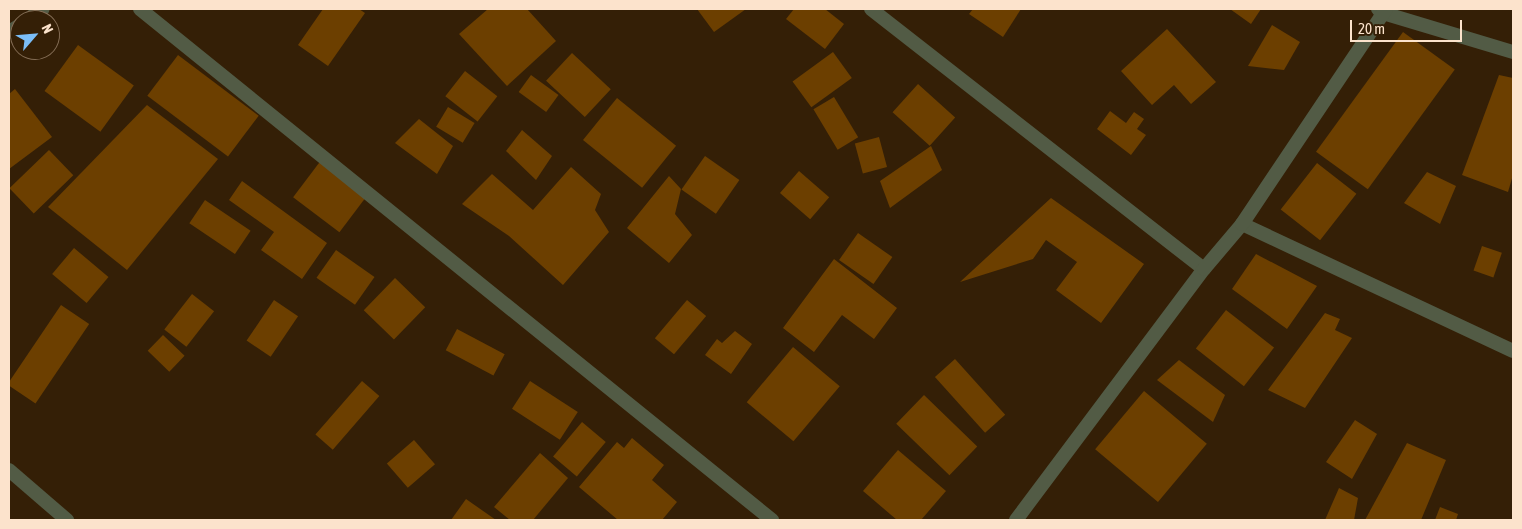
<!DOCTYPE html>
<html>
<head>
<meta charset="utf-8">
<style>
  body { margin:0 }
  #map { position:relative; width:1522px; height:529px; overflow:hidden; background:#341f06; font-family:"Asap Condensed",sans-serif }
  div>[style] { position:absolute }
  .building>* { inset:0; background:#6c3f00; transform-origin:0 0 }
  .minor>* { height:14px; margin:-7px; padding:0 7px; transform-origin:7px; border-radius:7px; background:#525b45 }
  span { translate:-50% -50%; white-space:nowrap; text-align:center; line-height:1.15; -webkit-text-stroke:4px #341f06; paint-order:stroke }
  .frame { position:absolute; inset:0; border:10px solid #fce3cc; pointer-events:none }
  .north { position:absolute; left:10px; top:10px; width:50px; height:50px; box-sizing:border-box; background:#341f06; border:1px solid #846d55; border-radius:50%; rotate:63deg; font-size:14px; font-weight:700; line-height:20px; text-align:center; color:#fce3cc }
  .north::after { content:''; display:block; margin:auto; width:18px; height:22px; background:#7bbef8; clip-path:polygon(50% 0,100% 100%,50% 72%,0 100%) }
  .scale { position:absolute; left:1350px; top:20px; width:112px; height:22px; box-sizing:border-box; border:2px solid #fce3cc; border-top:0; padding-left:6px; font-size:15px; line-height:18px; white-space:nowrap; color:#fce3cc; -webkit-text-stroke:4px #341f06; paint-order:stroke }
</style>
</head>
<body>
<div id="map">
  <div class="building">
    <i style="clip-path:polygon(323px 9px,359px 9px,365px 13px,328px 66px,298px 45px)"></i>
    <i style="clip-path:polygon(488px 9px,527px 9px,556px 41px,507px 86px,459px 34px)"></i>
    <i style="clip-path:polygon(697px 9px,746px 9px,714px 32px)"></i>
    <i style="clip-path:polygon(794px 9px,825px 9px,844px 24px,825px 49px,786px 19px)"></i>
    <i style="clip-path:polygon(973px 9px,1021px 9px,1003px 37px,969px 14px)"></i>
    <i style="clip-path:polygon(1230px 9px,1261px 9px,1251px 24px)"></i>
    <i style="clip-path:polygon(1272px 25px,1300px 42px,1284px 70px,1248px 66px)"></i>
    <i style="clip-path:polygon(1167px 29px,1216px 82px,1191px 104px,1174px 85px,1152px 105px,1121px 71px)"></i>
    <i style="left:1403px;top:32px;width:64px;height:148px;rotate:36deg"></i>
    <i style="left:78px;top:45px;width:69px;height:57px;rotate:36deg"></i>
    <i style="left:833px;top:52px;width:32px;height:50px;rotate:54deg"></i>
    <i style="left:572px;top:53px;width:53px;height:38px;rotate:43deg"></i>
    <i style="left:178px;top:55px;width:101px;height:51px;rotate:37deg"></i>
    <i style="left:465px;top:71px;width:41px;height:32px;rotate:38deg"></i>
    <i style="left:531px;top:75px;width:34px;height:21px;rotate:36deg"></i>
    <i style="clip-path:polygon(1499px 75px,1513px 78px,1513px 175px,1508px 192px,1462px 175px)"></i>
    <i style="left:918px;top:84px;width:50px;height:38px;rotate:42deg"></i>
    <i style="clip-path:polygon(15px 89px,52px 137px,9px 169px,9px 94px)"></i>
    <i style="left:834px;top:97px;width:47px;height:24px;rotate:59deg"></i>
    <i style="left:617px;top:98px;width:76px;height:54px;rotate:39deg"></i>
    <i style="clip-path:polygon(147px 105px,218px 159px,127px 270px,48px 207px)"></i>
    <i style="left:448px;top:107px;width:31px;height:23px;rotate:31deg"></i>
    <i style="clip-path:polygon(1110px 111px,1126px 123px,1134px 112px,1144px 119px,1137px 129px,1146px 135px,1131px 155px,1097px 129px)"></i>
    <i style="clip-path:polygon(419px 119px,453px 146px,437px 174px,395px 143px)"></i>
    <i style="clip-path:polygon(522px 130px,552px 156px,536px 180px,506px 151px)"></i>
    <i style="left:879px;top:137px;width:31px;height:25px;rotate:75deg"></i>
    <i style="clip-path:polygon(931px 146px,942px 170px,890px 208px,880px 181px)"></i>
    <i style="left:49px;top:150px;width:35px;height:55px;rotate:46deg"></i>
    <i style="left:705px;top:156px;width:42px;height:41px;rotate:35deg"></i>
    <i style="left:322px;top:159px;width:58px;height:48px;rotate:37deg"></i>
    <i style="left:1317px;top:163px;width:50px;height:59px;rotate:38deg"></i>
    <i style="clip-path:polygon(571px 167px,601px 194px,595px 210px,609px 232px,563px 285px,509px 236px,462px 204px,492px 174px,533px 210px)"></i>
    <i style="left:799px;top:171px;width:40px;height:29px;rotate:41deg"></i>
    <i style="clip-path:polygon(1427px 172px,1456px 186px,1440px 224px,1404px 203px)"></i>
    <i style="clip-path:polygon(669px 176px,681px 189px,675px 214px,692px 235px,669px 263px,627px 228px)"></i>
    <i style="clip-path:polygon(242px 181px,327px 243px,302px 279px,261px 250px,274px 232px,229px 200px)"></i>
    <i style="clip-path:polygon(1051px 198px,1144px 264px,1101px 323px,1056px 290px,1077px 262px,1046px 240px,1033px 259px,960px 282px)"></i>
    <i style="left:205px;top:200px;width:55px;height:28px;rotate:34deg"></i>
    <i style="left:858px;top:233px;width:42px;height:33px;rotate:35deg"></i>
    <i style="left:1482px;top:246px;width:21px;height:26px;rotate:19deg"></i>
    <i style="left:74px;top:248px;width:45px;height:34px;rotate:40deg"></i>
    <i style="left:336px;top:250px;width:47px;height:34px;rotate:35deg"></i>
    <i style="clip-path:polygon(1256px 254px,1317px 286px,1287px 329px,1232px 289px)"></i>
    <i style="clip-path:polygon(834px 259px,897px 308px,874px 339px,842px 315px,814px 352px,783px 328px)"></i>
    <i style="left:395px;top:278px;width:42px;height:45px;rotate:44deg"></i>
    <i style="left:192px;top:294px;width:28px;height:45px;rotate:38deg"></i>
    <i style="left:274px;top:300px;width:29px;height:49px;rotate:34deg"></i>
    <i style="left:687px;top:300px;width:25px;height:50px;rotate:40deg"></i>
    <i style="left:61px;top:305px;width:34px;height:96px;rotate:34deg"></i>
    <i style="left:1226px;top:310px;width:61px;height:49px;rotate:38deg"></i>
    <i style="clip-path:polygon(1325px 313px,1340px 319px,1335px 330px,1352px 338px,1305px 408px,1268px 390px)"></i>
    <i style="left:457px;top:329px;width:54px;height:24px;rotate:28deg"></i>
    <i style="clip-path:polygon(735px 331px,752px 344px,731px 374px,705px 355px,717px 339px,722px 343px)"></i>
    <i style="left:163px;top:335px;width:30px;height:22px;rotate:44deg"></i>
    <i style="left:793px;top:347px;width:61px;height:72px;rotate:40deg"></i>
    <i style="left:955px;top:359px;width:75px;height:27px;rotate:48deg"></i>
    <i style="clip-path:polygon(1179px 360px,1225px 395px,1213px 422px,1157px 380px)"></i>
    <i style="left:362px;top:381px;width:23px;height:71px;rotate:41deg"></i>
    <i style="left:530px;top:381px;width:57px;height:33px;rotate:33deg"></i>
    <i style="left:1144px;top:391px;width:82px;height:76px;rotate:40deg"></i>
    <i style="left:924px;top:395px;width:74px;height:40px;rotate:44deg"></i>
    <i style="clip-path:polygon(1355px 420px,1377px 434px,1352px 479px,1326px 462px)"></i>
    <i style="left:582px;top:422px;width:31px;height:45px;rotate:40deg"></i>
    <i style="clip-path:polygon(632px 438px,664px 465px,652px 480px,677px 502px,662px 520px,618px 520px,579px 487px,617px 442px,624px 448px)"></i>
    <i style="left:414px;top:440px;width:32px;height:36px;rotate:49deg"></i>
    <i style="clip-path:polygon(1407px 443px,1446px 460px,1421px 520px,1365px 520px)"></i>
    <i style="clip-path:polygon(898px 450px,946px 491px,921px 520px,897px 520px,863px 491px)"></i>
    <i style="clip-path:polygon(540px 453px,568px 478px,533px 520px,510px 520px,494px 507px)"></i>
    <i style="clip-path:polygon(1339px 488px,1358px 498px,1354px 520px,1325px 520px)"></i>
    <i style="clip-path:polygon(466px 499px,496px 520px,451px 520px)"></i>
    <i style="clip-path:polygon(1440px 507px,1458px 514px,1456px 520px,1435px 520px)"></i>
  </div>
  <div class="minor">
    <i style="left:140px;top:9px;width:813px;rotate:38.96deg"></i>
    <i style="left:871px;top:9px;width:422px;rotate:38deg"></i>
    <i style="left:1378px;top:9px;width:6px;rotate:39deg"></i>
    <i style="left:1383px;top:13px;width:136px;rotate:16.7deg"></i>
    <i style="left:27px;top:20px;width:19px;rotate:-35deg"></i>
    <i style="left:9px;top:32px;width:13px;rotate:-32deg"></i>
    <i style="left:1242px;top:224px;width:299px;rotate:25.1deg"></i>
    <i style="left:9px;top:470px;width:77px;rotate:40.8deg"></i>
    <i style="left:1016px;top:520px;width:314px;rotate:-53.2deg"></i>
    <i style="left:1204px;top:269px;width:59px;rotate:-49.8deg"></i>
    <i style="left:1242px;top:224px;width:259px;rotate:-56.2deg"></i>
  </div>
  <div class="frame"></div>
  <div class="north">N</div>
  <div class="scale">20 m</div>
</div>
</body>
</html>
